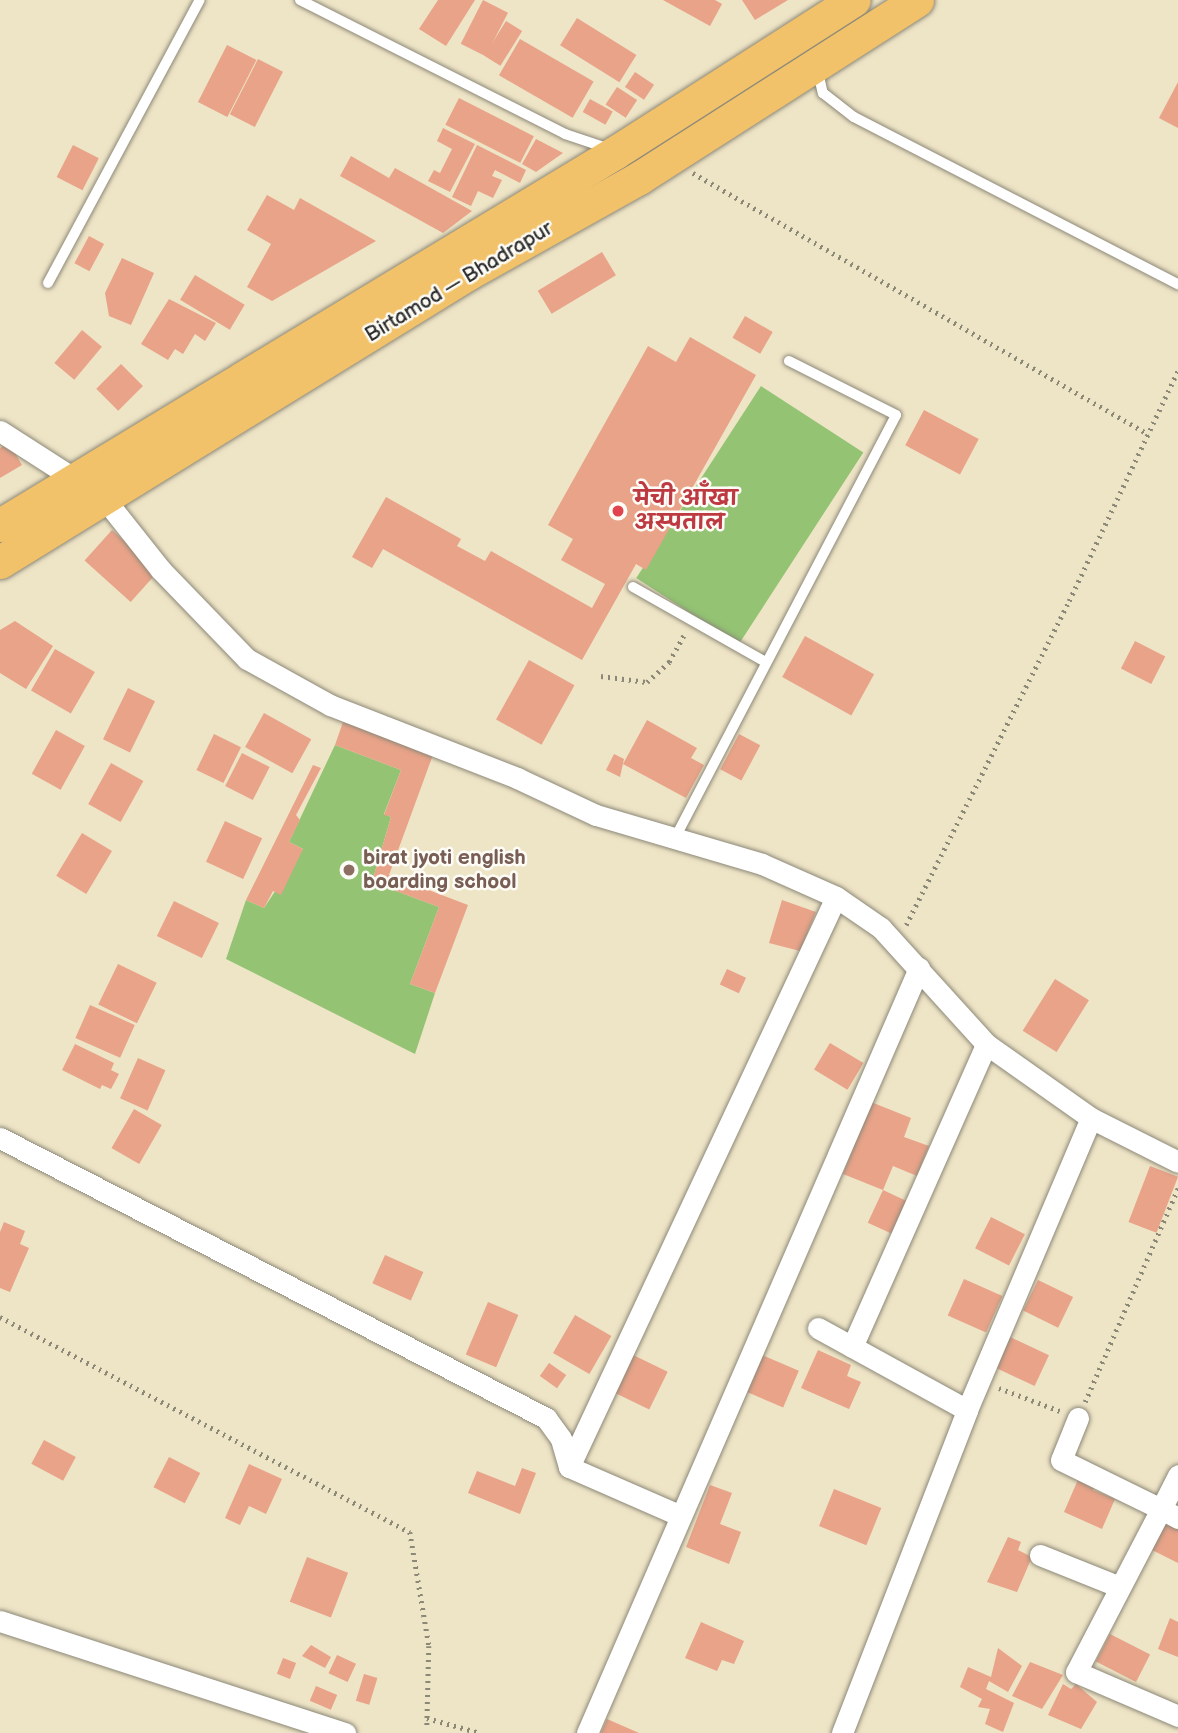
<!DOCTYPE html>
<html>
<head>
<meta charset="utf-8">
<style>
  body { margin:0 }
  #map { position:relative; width:1178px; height:1733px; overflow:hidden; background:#eee4c6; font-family:"Balsamiq Sans","Playpen Sans Deva",sans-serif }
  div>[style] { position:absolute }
  .green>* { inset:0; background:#93c373; transform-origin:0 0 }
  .building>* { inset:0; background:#e8a389; transform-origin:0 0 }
  .path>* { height:4.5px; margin-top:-2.25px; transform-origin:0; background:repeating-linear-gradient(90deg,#8c8878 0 2px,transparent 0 7px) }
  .roads { filter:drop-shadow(0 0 2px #8c8878) drop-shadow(0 0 2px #8c8878) }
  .service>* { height:10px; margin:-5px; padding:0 5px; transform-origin:5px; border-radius:5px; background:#fff }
  .minor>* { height:21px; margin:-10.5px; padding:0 10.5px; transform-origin:10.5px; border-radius:10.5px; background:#fff }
  .primary>* { height:33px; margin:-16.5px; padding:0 16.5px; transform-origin:16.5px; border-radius:16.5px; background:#f2c26a }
  .dots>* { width:19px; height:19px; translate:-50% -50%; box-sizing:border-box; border:4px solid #fdfcf7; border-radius:50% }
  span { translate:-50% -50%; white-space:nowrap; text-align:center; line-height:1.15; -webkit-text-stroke:5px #fdfcf7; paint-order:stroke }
  .street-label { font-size:21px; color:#2b2b2b }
  .health-label { font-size:21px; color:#be3a42; font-weight:700 }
  .left { translate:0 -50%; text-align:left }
  .education-label { font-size:21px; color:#785e54; font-weight:700 }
</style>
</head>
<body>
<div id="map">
  <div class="green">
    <i style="left:761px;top:386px;width:122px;height:229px;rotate:33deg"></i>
    <i style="clip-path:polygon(335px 745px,401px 770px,384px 814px,391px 817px,372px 882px,439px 907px,410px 984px,435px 993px,415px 1054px,226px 959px,246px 900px,264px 908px,303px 849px,289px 842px)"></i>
  </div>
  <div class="building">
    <i style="clip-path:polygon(438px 0,475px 0,446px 46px,419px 29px)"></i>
    <i style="left:483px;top:0;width:28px;height:49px;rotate:27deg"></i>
    <i style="clip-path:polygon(663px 0,715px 0,722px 4px,710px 26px)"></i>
    <i style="clip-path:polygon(742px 0,788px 0,755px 20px)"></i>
    <i style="left:577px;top:18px;width:70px;height:32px;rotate:32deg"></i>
    <i style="left:506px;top:21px;width:19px;height:41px;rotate:32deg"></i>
    <i style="left:520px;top:39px;width:85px;height:42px;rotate:30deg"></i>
    <i style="left:227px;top:45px;width:33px;height:64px;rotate:27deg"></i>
    <i style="left:258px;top:59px;width:28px;height:62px;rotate:27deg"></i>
    <i style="left:635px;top:72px;width:23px;height:18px;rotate:34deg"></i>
    <i style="clip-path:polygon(1178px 82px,1178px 128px,1159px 118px)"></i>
    <i style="left:617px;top:87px;width:24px;height:21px;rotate:33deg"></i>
    <i style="left:459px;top:98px;width:84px;height:30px;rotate:27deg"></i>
    <i style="left:590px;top:99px;width:26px;height:15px;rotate:29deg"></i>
    <i style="clip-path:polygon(443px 128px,475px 144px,450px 192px,428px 181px,434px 170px,440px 173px,452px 149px,437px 141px)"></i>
    <i style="clip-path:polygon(536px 139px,563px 153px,536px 172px,522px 164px)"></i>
    <i style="left:73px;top:145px;width:29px;height:36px;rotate:27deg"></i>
    <i style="clip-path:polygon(477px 145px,526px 170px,520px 183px,495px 170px,492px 176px,502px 180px,493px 198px,478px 191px,471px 206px,452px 197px)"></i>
    <i style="clip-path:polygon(351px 156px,389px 178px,395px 168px,472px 211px,443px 233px,340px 176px)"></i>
    <i style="clip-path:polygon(267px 195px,294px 210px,300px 198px,376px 241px,272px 301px,247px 287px,271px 244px,247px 230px)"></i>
    <i style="left:89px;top:236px;width:17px;height:31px;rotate:28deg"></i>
    <i style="left:602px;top:252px;width:27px;height:75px;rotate:59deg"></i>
    <i style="clip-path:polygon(122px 258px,154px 273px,131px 325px,109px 316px,105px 293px)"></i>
    <i style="left:195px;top:275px;width:58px;height:29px;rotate:31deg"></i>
    <i style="clip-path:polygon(169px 299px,216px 323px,205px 341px,195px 334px,183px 354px,175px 349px,168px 360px,141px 344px)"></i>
    <i style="left:745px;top:316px;width:32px;height:25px;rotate:30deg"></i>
    <i style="left:82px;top:330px;width:26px;height:43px;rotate:40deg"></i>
    <i style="clip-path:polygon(690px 337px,756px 375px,646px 570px,636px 564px,582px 660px,383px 549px,372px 568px,352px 557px,386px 497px,461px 539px,457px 546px,485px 561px,491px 551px,592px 608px,605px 584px,561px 560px,573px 539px,548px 525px,648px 346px,676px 362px)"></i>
    <i style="left:121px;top:364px;width:31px;height:35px;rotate:45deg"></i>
    <i style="left:924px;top:410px;width:62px;height:40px;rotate:28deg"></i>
    <i style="clip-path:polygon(9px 443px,22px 465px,0 478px,0 448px)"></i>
    <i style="left:112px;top:530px;width:62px;height:41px;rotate:42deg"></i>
    <i style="clip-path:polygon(15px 621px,53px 646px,26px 689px,0 673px,0 630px)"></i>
    <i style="left:805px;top:636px;width:79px;height:47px;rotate:29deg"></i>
    <i style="left:1135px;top:641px;width:34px;height:31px;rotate:27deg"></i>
    <i style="left:55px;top:649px;width:46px;height:48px;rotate:30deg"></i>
    <i style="left:529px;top:660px;width:52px;height:68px;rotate:29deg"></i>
    <i style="left:128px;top:688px;width:30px;height:57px;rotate:26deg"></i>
    <i style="left:264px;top:713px;width:54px;height:39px;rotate:29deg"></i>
    <i style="clip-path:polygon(647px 720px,697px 748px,691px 758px,704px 765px,686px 798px,623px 764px)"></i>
    <i style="clip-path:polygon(343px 722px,434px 752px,389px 875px,468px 905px,435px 993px,410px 984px,439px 907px,372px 882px,391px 817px,384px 815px,401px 770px,335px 745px)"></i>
    <i style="left:56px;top:730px;width:33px;height:50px;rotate:29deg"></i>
    <i style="left:214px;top:734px;width:30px;height:40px;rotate:26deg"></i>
    <i style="left:739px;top:734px;width:24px;height:40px;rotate:28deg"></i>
    <i style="left:242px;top:753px;width:31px;height:37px;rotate:27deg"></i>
    <i style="clip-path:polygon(614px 754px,624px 759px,620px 777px,606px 770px)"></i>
    <i style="left:111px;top:763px;width:37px;height:47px;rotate:29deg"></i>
    <i style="clip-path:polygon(313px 765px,321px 768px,296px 815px,300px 820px,289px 842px,303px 849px,281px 895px,273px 891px,264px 908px,246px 900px)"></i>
    <i style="left:225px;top:821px;width:41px;height:45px;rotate:25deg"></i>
    <i style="left:82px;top:833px;width:35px;height:50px;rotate:31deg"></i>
    <i style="clip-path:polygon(782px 900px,816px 912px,800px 951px,769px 943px)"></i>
    <i style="left:174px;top:901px;width:50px;height:39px;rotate:26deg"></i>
    <i style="left:118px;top:964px;width:43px;height:45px;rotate:26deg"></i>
    <i style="left:727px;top:969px;width:21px;height:17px;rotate:25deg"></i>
    <i style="left:1055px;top:979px;width:40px;height:61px;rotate:32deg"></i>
    <i style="left:90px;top:1005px;width:49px;height:36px;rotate:24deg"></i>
    <i style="left:830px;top:1043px;width:39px;height:31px;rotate:31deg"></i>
    <i style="clip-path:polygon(75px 1044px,114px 1063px,111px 1070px,119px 1074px,111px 1089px,102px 1085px,100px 1089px,62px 1070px)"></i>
    <i style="left:138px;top:1058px;width:30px;height:44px;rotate:24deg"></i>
    <i style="clip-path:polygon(871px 1102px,911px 1118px,904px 1137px,929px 1146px,917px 1176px,893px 1166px,883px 1190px,843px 1174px)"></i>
    <i style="left:134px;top:1109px;width:32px;height:45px;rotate:30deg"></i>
    <i style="left:1150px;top:1166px;width:30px;height:60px;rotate:21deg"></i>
    <i style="left:883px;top:1190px;width:26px;height:36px;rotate:25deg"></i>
    <i style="left:991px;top:1217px;width:38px;height:35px;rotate:27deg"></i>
    <i style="clip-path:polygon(4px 1222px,25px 1231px,20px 1244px,29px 1248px,10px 1292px,0 1288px,0 1232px)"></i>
    <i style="left:385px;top:1255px;width:42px;height:31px;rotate:24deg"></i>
    <i style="left:964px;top:1279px;width:42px;height:40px;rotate:24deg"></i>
    <i style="left:1038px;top:1280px;width:39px;height:34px;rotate:26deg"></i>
    <i style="left:488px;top:1302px;width:33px;height:57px;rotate:23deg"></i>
    <i style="left:575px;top:1315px;width:42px;height:44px;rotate:30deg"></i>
    <i style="left:1010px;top:1337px;width:43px;height:34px;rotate:25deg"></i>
    <i style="clip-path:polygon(818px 1350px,851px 1365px,847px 1376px,861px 1382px,849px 1409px,801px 1388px)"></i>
    <i style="left:629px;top:1353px;width:43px;height:42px;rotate:26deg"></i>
    <i style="left:762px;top:1355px;width:40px;height:40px;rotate:23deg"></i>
    <i style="left:549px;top:1363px;width:21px;height:16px;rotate:35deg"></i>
    <i style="left:44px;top:1440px;width:36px;height:27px;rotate:28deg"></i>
    <i style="left:169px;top:1457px;width:35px;height:34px;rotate:27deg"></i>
    <i style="clip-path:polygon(249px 1464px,282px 1479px,266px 1514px,249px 1506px,240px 1525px,225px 1518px)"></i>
    <i style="clip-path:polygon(522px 1468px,536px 1473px,520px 1514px,468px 1493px,477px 1471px,515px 1486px)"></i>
    <i style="clip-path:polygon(1080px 1475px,1097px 1482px,1093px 1490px,1115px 1499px,1102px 1529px,1064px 1512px)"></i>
    <i style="clip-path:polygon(710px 1485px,732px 1493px,720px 1524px,741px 1532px,729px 1564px,686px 1547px)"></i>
    <i style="left:834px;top:1489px;width:51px;height:40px;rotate:22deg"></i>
    <i style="clip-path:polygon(1166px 1521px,1178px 1526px,1178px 1563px,1152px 1550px)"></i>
    <i style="clip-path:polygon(1008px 1537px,1021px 1542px,1018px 1550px,1032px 1557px,1017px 1592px,987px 1582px)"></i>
    <i style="left:307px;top:1557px;width:44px;height:48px;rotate:21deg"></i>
    <i style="clip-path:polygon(1170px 1618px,1178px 1622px,1178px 1657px,1158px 1649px)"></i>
    <i style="clip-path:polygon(701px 1622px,744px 1641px,734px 1664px,722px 1660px,717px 1671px,685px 1658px)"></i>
    <i style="left:1110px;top:1634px;width:45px;height:31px;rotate:27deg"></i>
    <i style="clip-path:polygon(311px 1645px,331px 1657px,325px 1668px,302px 1656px)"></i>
    <i style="clip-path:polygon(998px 1648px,1022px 1666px,1008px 1692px,989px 1681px,986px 1689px,1014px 1703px,1003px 1732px,985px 1724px,990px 1709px,978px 1707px,982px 1699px,960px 1687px,968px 1667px,991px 1677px)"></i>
    <i style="left:337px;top:1655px;width:21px;height:20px;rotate:25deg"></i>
    <i style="left:283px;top:1658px;width:14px;height:17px;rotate:21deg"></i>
    <i style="clip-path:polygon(1030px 1662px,1063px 1675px,1042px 1709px,1012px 1696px)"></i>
    <i style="left:364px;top:1674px;width:14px;height:28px;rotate:17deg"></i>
    <i style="clip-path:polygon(1063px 1684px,1071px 1689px,1076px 1684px,1097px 1702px,1081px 1729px,1048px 1715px)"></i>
    <i style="left:316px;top:1686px;width:23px;height:16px;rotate:23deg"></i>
    <i style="clip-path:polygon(607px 1719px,639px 1733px,601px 1733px)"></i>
  </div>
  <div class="path">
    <i style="left:693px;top:173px;width:525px;rotate:29.84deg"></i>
    <i style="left:601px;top:676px;width:46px;rotate:7.4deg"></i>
    <i style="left:647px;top:682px;width:30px;rotate:-42deg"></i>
    <i style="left:669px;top:662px;width:33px;rotate:-61deg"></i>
    <i style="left:906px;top:925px;width:363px;rotate:-63.3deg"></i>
    <i style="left:1069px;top:601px;width:255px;rotate:-64.7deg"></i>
    <i style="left:0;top:1317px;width:463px;rotate:27.7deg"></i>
    <i style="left:410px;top:1532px;width:116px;rotate:80.5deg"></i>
    <i style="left:429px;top:1646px;width:81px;rotate:91.4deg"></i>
    <i style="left:999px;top:1388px;width:65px;rotate:20.7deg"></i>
    <i style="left:1085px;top:1402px;width:233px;rotate:-66.5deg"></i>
    <i style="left:427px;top:1718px;width:55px;rotate:15.8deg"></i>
  </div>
  <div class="roads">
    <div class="service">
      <i style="left:300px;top:0;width:297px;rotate:26.8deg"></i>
      <i style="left:565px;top:134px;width:44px;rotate:18.4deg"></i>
      <i style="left:817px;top:68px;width:26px;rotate:77deg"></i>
      <i style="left:823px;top:93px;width:39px;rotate:38deg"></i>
      <i style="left:854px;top:117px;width:365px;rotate:27.3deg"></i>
      <i style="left:48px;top:283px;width:321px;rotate:-61.8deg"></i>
      <i style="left:633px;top:587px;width:150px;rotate:29.5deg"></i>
      <i style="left:675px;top:838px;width:477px;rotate:-62.4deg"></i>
      <i style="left:896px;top:415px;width:120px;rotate:-153.2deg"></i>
    </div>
    <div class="minor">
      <i style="left:0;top:431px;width:122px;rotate:32.7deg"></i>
      <i style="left:103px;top:497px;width:92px;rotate:51.6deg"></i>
      <i style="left:160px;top:569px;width:125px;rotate:46deg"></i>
      <i style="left:247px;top:659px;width:95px;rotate:29deg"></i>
      <i style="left:330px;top:705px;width:201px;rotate:21.3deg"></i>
      <i style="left:517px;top:778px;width:87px;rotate:25.1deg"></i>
      <i style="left:596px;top:815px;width:173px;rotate:16.4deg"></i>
      <i style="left:762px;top:864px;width:81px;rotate:24deg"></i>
      <i style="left:836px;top:897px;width:55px;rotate:34.6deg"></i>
      <i style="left:881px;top:928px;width:156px;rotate:47.8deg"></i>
      <i style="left:986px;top:1044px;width:128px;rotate:35.2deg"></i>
      <i style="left:1091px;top:1118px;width:97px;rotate:26.8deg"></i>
      <i style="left:0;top:1138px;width:614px;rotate:27.15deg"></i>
      <i style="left:546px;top:1418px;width:26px;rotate:54deg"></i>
      <i style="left:561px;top:1439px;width:29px;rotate:74deg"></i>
      <i style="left:569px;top:1467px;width:629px;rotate:-64.9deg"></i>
      <i style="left:818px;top:1328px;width:170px;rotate:28.8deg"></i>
      <i style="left:967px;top:1410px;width:317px;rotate:-67deg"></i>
      <i style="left:852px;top:1347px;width:331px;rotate:-66.1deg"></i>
      <i style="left:1078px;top:1418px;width:45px;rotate:112deg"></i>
      <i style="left:1061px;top:1460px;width:111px;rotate:26.1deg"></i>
      <i style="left:1161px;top:1509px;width:38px;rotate:-63deg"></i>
      <i style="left:569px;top:1467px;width:122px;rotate:23.6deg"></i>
      <i style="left:1178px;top:1518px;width:19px;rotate:-152deg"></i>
      <i style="left:1161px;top:1509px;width:184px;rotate:117.5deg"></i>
      <i style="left:1076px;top:1672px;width:111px;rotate:23.3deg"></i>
      <i style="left:1040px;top:1555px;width:86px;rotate:21.8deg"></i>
      <i style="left:0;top:1621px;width:363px;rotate:18deg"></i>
      <i style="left:587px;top:1733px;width:834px;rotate:-66.54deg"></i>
      <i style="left:842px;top:1733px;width:346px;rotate:-68.8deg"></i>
    </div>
    <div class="primary">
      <i style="left:0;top:525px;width:720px;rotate:-31.2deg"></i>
      <i style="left:616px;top:152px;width:282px;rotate:-32.6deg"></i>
      <i style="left:0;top:562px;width:551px;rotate:-31.64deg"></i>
      <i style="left:469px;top:273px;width:195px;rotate:-29.2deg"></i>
      <i style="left:639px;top:178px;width:330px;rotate:-32.6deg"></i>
    </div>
  </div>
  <div class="dots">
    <i style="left:618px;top:511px;background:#e0444e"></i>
    <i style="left:349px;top:870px;background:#8d6e63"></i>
  </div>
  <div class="street-label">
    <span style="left:459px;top:282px;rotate:-31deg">Birtamod — Bhadrapur</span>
  </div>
  <div class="health-label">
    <span class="left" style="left:634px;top:511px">मेची आँखा<br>अस्पताल</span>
  </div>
  <div class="education-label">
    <span class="left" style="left:363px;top:870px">birat jyoti english<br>boarding school</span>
  </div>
</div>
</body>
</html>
